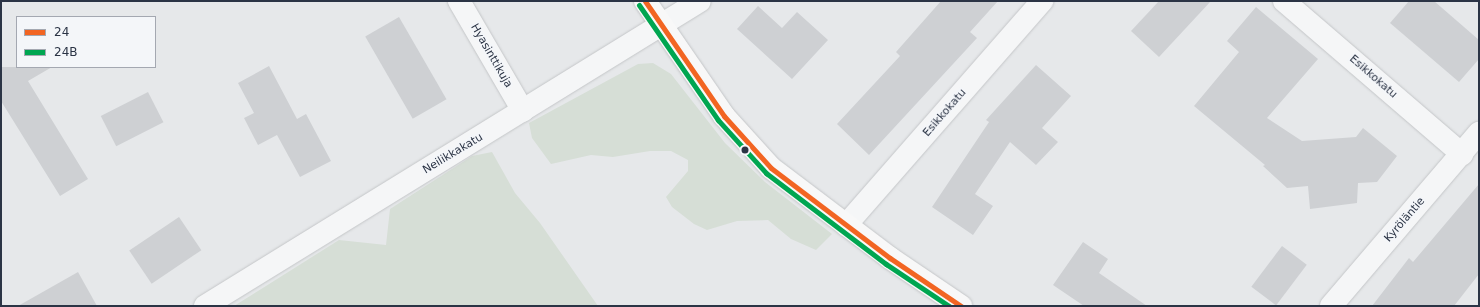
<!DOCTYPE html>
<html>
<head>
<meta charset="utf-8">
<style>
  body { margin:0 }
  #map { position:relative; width:1480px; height:307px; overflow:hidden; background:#e6e8ea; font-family:"DejaVu Sans",sans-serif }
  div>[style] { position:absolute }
  .green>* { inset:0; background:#d6ded6 }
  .building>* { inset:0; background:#ced0d3; transform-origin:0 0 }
  .roads { filter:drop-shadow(0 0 1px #c4c6c8) drop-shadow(0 0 1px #c4c6c8) }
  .street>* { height:22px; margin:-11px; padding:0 11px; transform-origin:11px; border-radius:11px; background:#f5f6f7 }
  .secondary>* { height:22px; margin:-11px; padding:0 11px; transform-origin:11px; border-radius:11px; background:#f8f8f8 }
  .bus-1>* { height:5px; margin:-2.5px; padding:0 2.5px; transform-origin:2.5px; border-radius:2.5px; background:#f26522 }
  .bus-2>* { height:5px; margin:-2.5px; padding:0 2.5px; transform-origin:2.5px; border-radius:2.5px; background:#00a651 }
  .dots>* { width:11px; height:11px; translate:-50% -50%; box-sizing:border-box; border:2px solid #f4f6f9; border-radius:50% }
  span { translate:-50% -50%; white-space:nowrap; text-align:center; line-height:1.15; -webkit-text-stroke:4px #f4f6f9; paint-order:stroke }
  .street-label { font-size:11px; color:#2b3445 }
  .frame { position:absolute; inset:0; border:2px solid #2b3445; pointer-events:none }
  .legend { position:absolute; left:16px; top:16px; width:140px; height:52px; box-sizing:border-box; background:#f4f6f9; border:1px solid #a4a8b1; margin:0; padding:5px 7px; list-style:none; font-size:12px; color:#2b3445 }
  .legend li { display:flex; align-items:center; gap:8px; height:20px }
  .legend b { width:20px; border:1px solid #a4a8b1 }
</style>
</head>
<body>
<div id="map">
  <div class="green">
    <i style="clip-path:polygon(653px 63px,671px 74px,725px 143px,765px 182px,832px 234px,816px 250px,791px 239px,768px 220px,737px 221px,707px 230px,694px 224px,672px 207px,666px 197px,688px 171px,688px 160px,671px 151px,650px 151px,613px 157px,591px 155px,551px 164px,532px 138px,529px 123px,638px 64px)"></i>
    <i style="clip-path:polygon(492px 152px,515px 193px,540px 223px,598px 306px,234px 306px,339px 240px,386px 245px,390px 209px,472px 156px)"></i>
  </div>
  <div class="building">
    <i style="clip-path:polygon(941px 1px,998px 1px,970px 32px,977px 38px,869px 155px,837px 124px,900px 56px,896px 52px)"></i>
    <i style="clip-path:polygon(1159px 1px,1211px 1px,1159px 57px,1131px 31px)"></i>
    <i style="clip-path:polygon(1409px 1px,1434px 1px,1479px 40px,1479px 59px,1459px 82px,1390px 23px)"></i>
    <i style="clip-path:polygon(758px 6px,782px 28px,797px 12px,828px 40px,792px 79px,737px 29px)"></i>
    <i style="clip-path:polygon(1256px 7px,1318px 59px,1267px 118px,1302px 141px,1356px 137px,1363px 128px,1397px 156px,1377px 182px,1358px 183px,1357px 203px,1310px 209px,1308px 186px,1287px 188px,1263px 166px,1265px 165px,1194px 106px,1239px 52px,1227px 41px)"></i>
    <i style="left:399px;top:17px;width:95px;height:39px;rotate:60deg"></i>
    <i style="clip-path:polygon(1036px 65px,1071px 96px,1042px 128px,1058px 142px,1036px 165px,1010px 142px,975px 194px,993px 206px,973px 235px,932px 207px,989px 122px,986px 120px)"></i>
    <i style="clip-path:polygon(269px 66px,297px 119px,306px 114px,331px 161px,300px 177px,277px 135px,258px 145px,244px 118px,254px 113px,238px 83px)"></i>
    <i style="clip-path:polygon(1px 67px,52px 67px,28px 81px,88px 179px,60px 196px,1px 101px)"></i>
    <i style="left:148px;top:92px;width:34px;height:53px;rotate:63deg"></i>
    <i style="clip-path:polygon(1479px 184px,1479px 274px,1454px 306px,1372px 306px,1409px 258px,1413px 262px)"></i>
    <i style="left:179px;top:217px;width:40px;height:60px;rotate:56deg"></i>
    <i style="clip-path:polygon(1083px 242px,1108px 259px,1099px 273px,1147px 306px,1084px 306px,1053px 285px)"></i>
    <i style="left:1282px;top:246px;width:31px;height:51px;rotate:37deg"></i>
    <i style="clip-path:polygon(78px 272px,97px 306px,18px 306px)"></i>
  </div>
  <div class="roads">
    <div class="street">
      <i style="left:459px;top:1px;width:127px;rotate:59.8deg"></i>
      <i style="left:1284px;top:1px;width:235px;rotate:40.7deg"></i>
      <i style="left:846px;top:225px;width:298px;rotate:-48.8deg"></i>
      <i style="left:205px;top:306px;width:581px;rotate:-31.64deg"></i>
      <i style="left:1331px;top:306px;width:228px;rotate:-49.5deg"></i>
    </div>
    <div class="secondary">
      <i style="left:645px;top:1px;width:140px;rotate:55.5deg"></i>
      <i style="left:724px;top:116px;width:70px;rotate:47.9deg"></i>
      <i style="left:771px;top:168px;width:149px;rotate:37.1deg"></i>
      <i style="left:890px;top:258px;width:86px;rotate:34.1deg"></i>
    </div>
  </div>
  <div class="bus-1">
    <i style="left:645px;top:1px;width:140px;rotate:55.5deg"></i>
    <i style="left:724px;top:116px;width:70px;rotate:47.9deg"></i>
    <i style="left:771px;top:168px;width:149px;rotate:37.1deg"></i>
    <i style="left:890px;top:258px;width:86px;rotate:34.1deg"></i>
  </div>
  <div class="bus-2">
    <i style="left:639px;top:5px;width:140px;rotate:55.5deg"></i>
    <i style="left:718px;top:120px;width:72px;rotate:47.8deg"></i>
    <i style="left:766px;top:173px;width:151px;rotate:37.2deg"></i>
    <i style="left:886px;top:264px;width:76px;rotate:33.7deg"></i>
  </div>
  <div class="dots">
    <i style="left:745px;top:150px;background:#2b3445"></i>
  </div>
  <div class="street-label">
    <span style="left:491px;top:56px;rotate:60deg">Hyasinttikuja</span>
    <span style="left:1373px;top:77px;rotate:41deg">Esikkokatu</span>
    <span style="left:945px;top:113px;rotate:-49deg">Esikkokatu</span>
    <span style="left:453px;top:154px;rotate:-31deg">Neilikkakatu</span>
    <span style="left:1405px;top:220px;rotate:-49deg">Kyröläntie</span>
  </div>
  <div class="frame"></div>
  <ul class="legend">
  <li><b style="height:5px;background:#f26522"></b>24</li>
  <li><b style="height:5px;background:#00a651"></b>24B</li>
  </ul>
</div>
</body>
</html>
